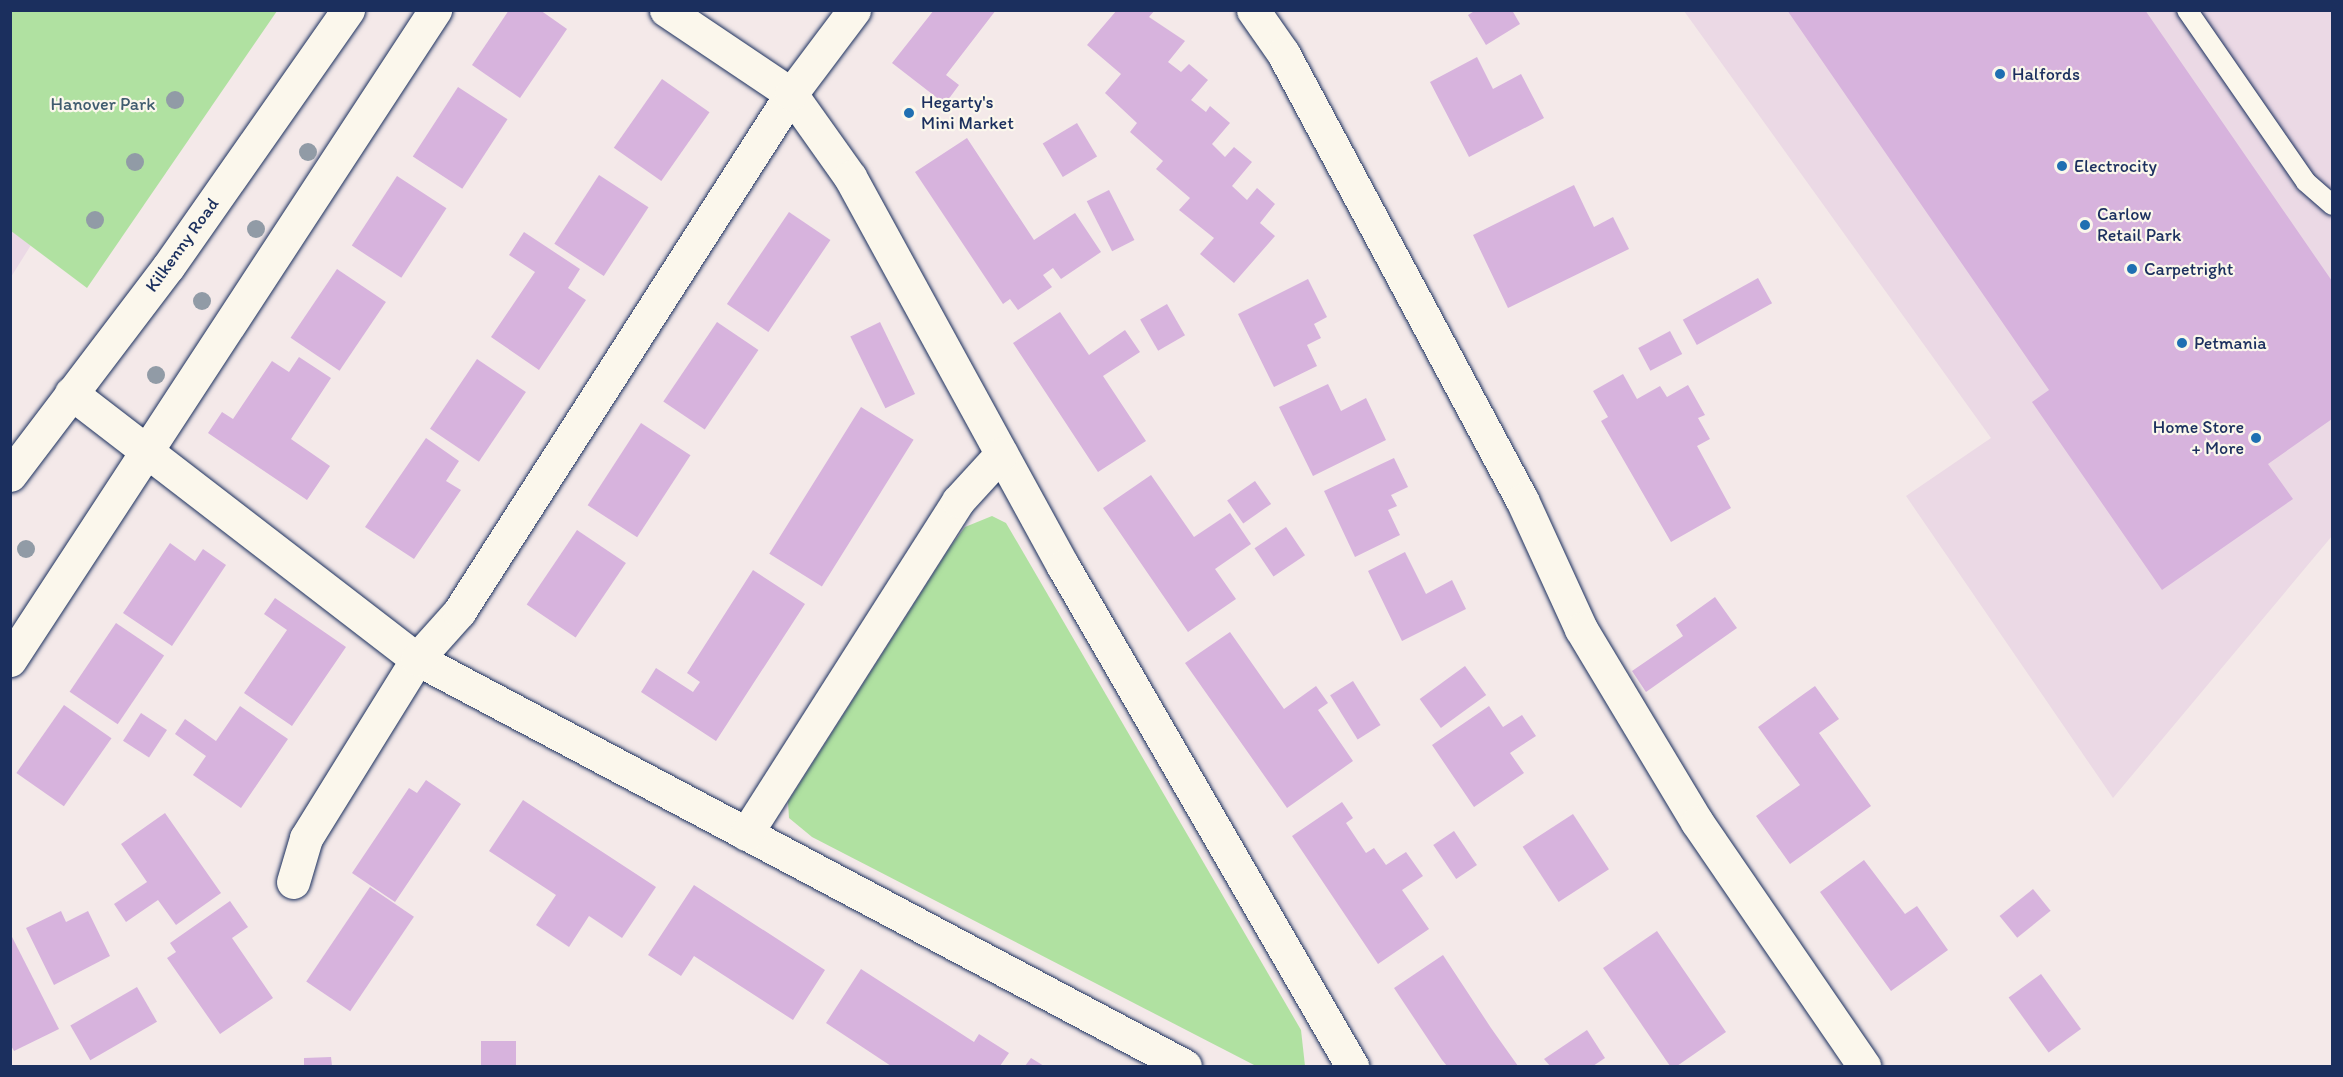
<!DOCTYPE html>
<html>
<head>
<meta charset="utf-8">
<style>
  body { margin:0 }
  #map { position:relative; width:2343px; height:1077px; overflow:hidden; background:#f4e9e9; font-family:Itim,sans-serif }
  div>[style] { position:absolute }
  .built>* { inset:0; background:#ebd9e5 }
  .green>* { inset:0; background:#b0e1a1 }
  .building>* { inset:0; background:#d7b3dd; transform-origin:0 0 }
  .roads { filter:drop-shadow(0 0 2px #1b2f5e) drop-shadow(0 0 2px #1b2f5e) }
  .lane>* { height:20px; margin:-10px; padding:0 10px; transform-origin:10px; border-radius:10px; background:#fbf7ec }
  .street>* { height:33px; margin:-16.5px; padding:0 16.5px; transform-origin:16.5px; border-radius:16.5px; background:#fbf7ec }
  .secondary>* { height:33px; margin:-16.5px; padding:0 16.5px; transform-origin:16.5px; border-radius:16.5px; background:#fbf7ec }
  .trees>* { width:18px; height:18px; margin:-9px; border-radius:50%; background:#919ba6 }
  .dots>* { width:16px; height:16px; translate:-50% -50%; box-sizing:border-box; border:3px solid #fbf7ec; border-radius:50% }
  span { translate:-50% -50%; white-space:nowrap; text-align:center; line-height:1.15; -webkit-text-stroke:4.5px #fbf7ec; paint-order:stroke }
  .poi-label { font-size:18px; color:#1b2f5e }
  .left { translate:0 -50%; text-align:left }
  .right { translate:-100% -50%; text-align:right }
  .park-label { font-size:18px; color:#405c6f }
  .street-label { font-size:18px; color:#1b2f5e }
  .frame { position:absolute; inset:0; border:12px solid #1b2f5e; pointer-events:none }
</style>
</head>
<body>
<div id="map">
  <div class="built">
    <i style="clip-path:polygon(1684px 11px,2332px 11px,2332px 536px,2113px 798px,1906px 496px,1991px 438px)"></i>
    <i style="clip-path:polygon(11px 231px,31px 245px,11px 277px)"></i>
  </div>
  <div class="green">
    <i style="clip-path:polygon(11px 10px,277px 11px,87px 288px,11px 231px)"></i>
    <i style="clip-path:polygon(992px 516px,1006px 523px,1023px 552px,1301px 1030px,1305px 1066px,1256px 1066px,812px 837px,789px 818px,788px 802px,951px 546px,965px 527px)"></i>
  </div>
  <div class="building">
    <i style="clip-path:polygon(509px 10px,540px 10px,567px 29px,520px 98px,472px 65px)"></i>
    <i style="clip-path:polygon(934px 10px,996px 10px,946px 75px,959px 85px,945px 104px,892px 63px)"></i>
    <i style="clip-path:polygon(1117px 10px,1155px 10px,1149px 17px,1185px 41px,1168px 62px,1181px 72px,1189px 64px,1208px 80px,1191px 100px,1206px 112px,1210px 106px,1230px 123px,1212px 144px,1225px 157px,1234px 147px,1252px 162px,1232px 186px,1247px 200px,1257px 188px,1275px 204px,1260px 223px,1275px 236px,1234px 283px,1200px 254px,1214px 238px,1179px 210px,1190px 198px,1156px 169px,1163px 161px,1130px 132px,1137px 123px,1105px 93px,1121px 74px,1087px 45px)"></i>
    <i style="clip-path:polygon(1476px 10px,1512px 10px,1520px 24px,1486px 45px,1468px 15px)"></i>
    <i style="clip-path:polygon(1787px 10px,2145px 10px,2332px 281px,2332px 419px,2268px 464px,2293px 499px,2162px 590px,2032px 402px,2049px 390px)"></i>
    <i style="clip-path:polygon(1477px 57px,1493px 89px,1521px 74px,1544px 118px,1469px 157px,1430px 82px)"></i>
    <i style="left:662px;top:79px;width:58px;height:84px;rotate:35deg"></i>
    <i style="left:458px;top:87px;width:59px;height:83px;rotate:33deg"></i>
    <i style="left:1077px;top:123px;width:39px;height:40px;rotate:59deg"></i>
    <i style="clip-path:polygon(967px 138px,1034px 240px,1075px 213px,1101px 252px,1061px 279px,1053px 268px,1043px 275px,1052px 287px,1018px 310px,1010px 299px,1003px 304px,915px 172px)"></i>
    <i style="left:599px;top:175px;width:59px;height:82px;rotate:33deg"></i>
    <i style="left:397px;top:176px;width:59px;height:83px;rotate:33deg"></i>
    <i style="clip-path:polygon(1574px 185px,1594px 227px,1613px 217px,1629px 249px,1508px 308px,1473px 235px)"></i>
    <i style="left:1109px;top:190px;width:56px;height:25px;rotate:63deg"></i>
    <i style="left:789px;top:212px;width:50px;height:111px;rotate:34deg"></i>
    <i style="clip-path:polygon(524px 232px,580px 269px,568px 288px,586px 300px,539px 370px,491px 337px,535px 272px,509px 255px)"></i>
    <i style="left:337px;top:269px;width:59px;height:83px;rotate:34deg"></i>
    <i style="left:1758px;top:278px;width:29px;height:86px;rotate:61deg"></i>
    <i style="clip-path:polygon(1308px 279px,1327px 317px,1314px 324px,1321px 338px,1307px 345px,1317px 366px,1274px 387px,1238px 314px)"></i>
    <i style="left:1167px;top:304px;width:36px;height:31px;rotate:60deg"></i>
    <i style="clip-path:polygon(1060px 312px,1089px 355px,1125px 330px,1140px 352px,1103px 376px,1146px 441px,1098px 472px,1013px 343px)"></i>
    <i style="left:717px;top:322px;width:50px;height:96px;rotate:34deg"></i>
    <i style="left:880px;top:322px;width:80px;height:33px;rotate:64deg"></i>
    <i style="left:1670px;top:331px;width:26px;height:36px;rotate:62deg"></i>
    <i style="clip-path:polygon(299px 357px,331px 378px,291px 439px,330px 466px,307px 500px,208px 433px,222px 412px,233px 419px,272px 361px,289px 372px)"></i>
    <i style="left:477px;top:359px;width:59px;height:84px;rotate:34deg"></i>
    <i style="clip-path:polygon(1623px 374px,1637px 399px,1660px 386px,1667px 397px,1688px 385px,1705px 415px,1698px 418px,1710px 439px,1697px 446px,1731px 508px,1671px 542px,1601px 421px,1608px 417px,1593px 391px)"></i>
    <i style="clip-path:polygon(1328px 384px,1341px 411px,1366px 398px,1386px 440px,1313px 476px,1279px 407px)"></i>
    <i style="left:861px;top:407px;width:62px;height:173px;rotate:32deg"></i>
    <i style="left:641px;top:423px;width:59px;height:98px;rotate:33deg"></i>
    <i style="clip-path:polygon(426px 438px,459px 461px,446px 481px,461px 490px,414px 559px,365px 527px)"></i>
    <i style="clip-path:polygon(1394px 458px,1408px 487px,1391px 495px,1397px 506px,1388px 510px,1400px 535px,1355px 557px,1324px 491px)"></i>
    <i style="clip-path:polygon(1151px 475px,1194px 537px,1230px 513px,1251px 544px,1215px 569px,1236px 599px,1188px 632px,1103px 508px)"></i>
    <i style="left:1255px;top:481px;width:28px;height:34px;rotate:55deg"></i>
    <i style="left:1286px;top:527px;width:34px;height:38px;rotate:56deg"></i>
    <i style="left:577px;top:530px;width:59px;height:90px;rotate:34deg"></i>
    <i style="clip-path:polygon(170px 543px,195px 561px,203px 549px,226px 565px,172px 646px,123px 613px)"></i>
    <i style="clip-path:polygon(1405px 552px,1426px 594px,1452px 580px,1466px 609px,1402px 641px,1368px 571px)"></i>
    <i style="clip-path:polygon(753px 570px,805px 604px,716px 741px,641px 692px,656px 668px,693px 692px,700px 682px,687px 673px)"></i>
    <i style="clip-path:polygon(1715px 597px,1737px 628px,1646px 692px,1632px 671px,1683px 636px,1676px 625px)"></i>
    <i style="clip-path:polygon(275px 598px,346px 647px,292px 726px,244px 693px,287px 630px,264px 614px)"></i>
    <i style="left:116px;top:623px;width:58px;height:83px;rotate:34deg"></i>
    <i style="clip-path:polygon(1230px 632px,1284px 709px,1316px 686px,1328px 703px,1318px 710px,1353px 761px,1287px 808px,1185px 663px)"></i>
    <i style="left:1465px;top:666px;width:36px;height:56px;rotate:54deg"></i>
    <i style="left:1353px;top:681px;width:52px;height:27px;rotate:58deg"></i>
    <i style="clip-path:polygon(1815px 686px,1839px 719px,1819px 733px,1871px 806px,1790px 864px,1756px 816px,1800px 785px,1758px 727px)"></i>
    <i style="left:64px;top:705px;width:58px;height:83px;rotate:35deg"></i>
    <i style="clip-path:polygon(240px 706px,288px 739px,241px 808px,193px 775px,206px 756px,175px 734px,185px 719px,216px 741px)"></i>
    <i style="clip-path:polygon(1489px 706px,1503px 727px,1522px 715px,1536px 736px,1510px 753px,1524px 773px,1474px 807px,1432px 745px)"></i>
    <i style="left:141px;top:713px;width:31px;height:33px;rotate:33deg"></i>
    <i style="clip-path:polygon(426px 780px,461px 804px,395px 902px,352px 873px,409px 788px,417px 793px)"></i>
    <i style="clip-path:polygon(523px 800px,656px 887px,622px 938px,589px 916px,569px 947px,536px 925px,556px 895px,489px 851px)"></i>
    <i style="clip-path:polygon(1342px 802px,1353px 818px,1346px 823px,1366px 853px,1374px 848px,1386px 865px,1406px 852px,1423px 876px,1402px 890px,1429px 929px,1378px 964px,1292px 836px)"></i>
    <i style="clip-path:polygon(165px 813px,221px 893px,176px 925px,158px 900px,126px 922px,114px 904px,147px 882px,121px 844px)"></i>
    <i style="left:1573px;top:814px;width:66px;height:60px;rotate:57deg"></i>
    <i style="left:1454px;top:831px;width:41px;height:25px;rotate:56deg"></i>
    <i style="clip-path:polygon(1864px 860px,1905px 914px,1917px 906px,1948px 950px,1891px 991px,1820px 892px)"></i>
    <i style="clip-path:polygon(694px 885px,825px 970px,793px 1020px,694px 956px,681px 976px,648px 955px)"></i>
    <i style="left:370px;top:887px;width:53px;height:114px;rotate:34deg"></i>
    <i style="left:2033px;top:889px;width:28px;height:43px;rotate:51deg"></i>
    <i style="clip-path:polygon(230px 901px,248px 927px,232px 938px,273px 998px,220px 1034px,167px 958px,176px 952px,170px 943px)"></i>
    <i style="clip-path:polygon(61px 911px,66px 922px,88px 911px,110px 956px,54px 985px,26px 928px)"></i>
    <i style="clip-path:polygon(1657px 931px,1726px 1032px,1677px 1066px,1670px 1066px,1603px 968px)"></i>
    <i style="clip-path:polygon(10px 933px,59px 1029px,14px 1051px,10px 1044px)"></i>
    <i style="clip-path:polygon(1443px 955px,1491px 1028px,1518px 1066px,1447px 1066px,1442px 1060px,1394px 988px)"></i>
    <i style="clip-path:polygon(861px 969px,974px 1042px,979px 1034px,1009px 1053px,1000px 1066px,891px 1066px,826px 1023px)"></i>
    <i style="left:2041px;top:974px;width:68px;height:40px;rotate:54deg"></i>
    <i style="left:137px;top:987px;width:40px;height:77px;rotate:60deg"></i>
    <i style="clip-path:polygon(1587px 1030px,1605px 1058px,1593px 1066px,1550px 1066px,1544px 1059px)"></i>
    <i style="left:481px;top:1041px;width:35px;height:25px"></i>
    <i style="clip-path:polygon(331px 1057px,332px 1066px,304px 1066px,304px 1058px)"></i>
    <i style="clip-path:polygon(1031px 1058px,1044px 1066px,1025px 1066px)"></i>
  </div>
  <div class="roads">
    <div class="lane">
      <i style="left:2187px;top:10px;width:209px;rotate:55.3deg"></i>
      <i style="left:2306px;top:182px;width:35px;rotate:41deg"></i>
    </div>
    <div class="street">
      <i style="left:666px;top:10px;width:151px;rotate:33.9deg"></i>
      <i style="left:791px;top:94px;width:102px;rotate:54.6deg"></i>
      <i style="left:850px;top:177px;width:443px;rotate:61.3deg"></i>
      <i style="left:1063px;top:566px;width:578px;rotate:59.97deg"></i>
      <i style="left:71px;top:393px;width:436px;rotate:37.6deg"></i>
      <i style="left:417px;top:659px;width:869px;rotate:27.92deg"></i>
      <i style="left:10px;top:660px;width:777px;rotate:-56.82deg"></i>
      <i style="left:746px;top:834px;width:395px;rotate:-57.5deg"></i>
      <i style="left:958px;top:501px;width:64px;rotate:-47.5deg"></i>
      <i style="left:293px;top:882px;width:46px;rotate:-73.5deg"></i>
      <i style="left:306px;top:838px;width:211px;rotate:-58.2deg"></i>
      <i style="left:417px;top:659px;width:63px;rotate:-48.2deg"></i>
      <i style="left:459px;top:612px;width:615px;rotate:-57.34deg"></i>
      <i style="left:791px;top:94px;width:105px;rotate:-53.1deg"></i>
    </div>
    <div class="secondary">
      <i style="left:1253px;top:10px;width:52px;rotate:55.1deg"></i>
      <i style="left:1283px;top:53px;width:507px;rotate:61.87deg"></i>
      <i style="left:1522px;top:500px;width:142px;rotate:65.4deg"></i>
      <i style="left:1581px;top:629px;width:225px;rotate:59deg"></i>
      <i style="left:1697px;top:822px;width:296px;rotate:55.6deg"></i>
      <i style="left:10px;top:475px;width:261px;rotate:-52.8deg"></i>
      <i style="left:168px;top:267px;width:314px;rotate:-55deg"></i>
    </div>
  </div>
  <div class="trees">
    <i style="left:175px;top:100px"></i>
    <i style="left:308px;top:152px"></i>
    <i style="left:135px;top:162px"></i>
    <i style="left:95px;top:220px"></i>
    <i style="left:256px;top:229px"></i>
    <i style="left:202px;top:301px"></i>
    <i style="left:156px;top:375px"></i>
    <i style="left:26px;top:549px"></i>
  </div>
  <div class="dots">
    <i style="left:2000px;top:74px;background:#1f6fb2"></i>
    <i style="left:909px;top:113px;background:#1f6fb2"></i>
    <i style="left:2062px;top:166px;background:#1f6fb2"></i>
    <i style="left:2085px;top:225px;background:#1f6fb2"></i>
    <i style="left:2132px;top:269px;background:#1f6fb2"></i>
    <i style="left:2182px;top:343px;background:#1f6fb2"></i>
    <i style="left:2256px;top:438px;background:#1f6fb2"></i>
  </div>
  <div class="poi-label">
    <span class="left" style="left:2012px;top:74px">Halfords</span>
    <span class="left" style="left:921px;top:113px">Hegarty's<br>Mini Market</span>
    <span class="left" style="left:2074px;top:166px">Electrocity</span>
    <span class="left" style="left:2097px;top:225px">Carlow<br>Retail Park</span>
    <span class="left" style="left:2144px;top:269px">Carpetright</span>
    <span class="left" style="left:2194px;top:343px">Petmania</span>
    <span class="right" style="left:2244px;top:438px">Home Store<br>+ More</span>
  </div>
  <div class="park-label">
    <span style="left:103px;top:104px">Hanover Park</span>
  </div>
  <div class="street-label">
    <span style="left:182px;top:245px;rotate:-54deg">Kilkenny Road</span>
  </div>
  <div class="frame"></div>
</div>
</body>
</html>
